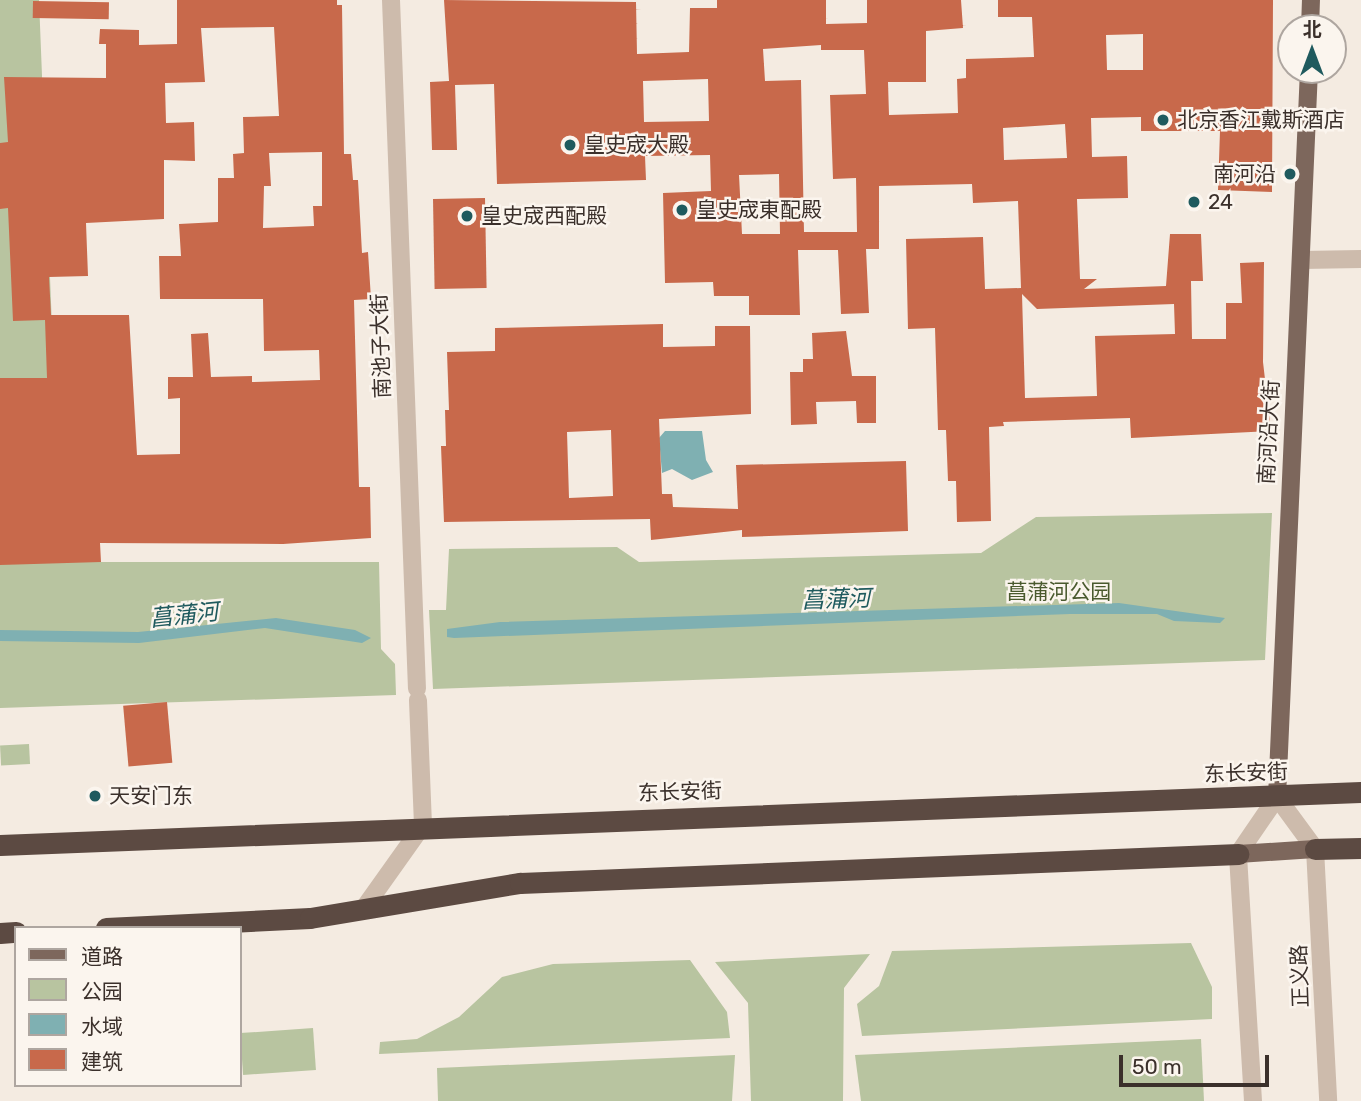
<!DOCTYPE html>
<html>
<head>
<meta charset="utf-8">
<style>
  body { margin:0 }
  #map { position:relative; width:1361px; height:1101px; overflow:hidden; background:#f4ebe1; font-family:Rubik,"Noto Sans SC",sans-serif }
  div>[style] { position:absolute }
  .green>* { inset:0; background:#b8c4a0; transform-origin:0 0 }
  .water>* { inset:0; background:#7fb0b2 }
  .building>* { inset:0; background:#c8694b; transform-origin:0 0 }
  .minor>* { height:18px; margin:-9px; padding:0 9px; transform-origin:9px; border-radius:9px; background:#cdbbac }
  .major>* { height:18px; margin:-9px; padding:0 9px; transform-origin:9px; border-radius:9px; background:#7d675c }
  .highway>* { height:21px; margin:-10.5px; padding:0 10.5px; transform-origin:10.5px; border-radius:10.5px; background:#5c4a42 }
  .dots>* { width:19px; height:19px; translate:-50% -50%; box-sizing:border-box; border:4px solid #fbf5ee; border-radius:50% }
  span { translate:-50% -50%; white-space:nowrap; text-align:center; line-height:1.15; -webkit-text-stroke:5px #fbf5ee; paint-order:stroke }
  .poi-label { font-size:21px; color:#3b302b }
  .left { translate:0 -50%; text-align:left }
  .right { translate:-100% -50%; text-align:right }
  .street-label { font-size:21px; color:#3b302b }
  .park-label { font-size:21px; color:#4a5a2e }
  .water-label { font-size:23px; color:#1f5a5e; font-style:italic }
  .legend { position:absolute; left:14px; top:926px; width:228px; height:161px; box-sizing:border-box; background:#fbf5ee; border:2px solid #aea6a0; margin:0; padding:9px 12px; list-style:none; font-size:21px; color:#3b302b }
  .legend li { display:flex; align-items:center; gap:14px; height:35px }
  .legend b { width:35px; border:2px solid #aea6a0 }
  .north { position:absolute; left:1277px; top:14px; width:70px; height:70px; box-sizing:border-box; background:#fbf5ee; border:2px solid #aea6a0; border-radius:50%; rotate:0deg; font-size:19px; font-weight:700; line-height:28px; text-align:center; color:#3b302b }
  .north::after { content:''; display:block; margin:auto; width:24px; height:32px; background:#1f5a5e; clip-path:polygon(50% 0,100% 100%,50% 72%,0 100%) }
  .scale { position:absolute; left:1119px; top:1055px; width:150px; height:32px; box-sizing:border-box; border:4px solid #3b302b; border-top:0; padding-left:9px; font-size:21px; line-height:24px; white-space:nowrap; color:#3b302b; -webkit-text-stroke:5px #fbf5ee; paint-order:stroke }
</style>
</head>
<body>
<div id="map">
  <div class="green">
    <i style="clip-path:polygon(0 0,39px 0,61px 554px,101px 562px,379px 562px,381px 649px,395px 664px,396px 695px,0 708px)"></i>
    <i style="clip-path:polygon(1272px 513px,1265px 660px,433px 689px,429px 610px,446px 610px,449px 549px,617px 547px,639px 562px,981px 553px,1036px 517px)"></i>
    <i style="left:29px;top:744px;width:20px;height:29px;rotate:87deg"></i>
    <i style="clip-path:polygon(1191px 943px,1212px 987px,1212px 1019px,862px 1036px,857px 1004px,879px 986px,892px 951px)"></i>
    <i style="clip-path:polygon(870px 954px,844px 988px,843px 1101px,751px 1101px,748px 1003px,715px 962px)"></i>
    <i style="clip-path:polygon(690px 960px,727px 1012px,730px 1038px,379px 1054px,380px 1042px,417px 1039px,459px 1017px,502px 977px,553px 964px)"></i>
    <i style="left:313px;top:1028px;width:42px;height:73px;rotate:86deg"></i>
    <i style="clip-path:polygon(1201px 1039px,1204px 1101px,861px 1101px,855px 1055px)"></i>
    <i style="clip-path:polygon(735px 1055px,732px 1101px,438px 1101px,437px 1068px)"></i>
  </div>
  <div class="water">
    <i style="clip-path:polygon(665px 431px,702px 431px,706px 460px,713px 472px,692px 480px,672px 469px,662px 473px,659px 438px)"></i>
    <i style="clip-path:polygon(1119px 603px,1225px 618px,1220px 623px,1174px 621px,1157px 614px,1070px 614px,454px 638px,447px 637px,447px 629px,500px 622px)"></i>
    <i style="clip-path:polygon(276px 618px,355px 630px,371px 638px,362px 643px,265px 628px,139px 643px,0 641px,0 630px,138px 632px)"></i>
  </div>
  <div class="building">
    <i style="clip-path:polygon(evenodd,177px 0,337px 0,337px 5px,342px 5px,344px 154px,351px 154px,353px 180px,358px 180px,362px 253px,368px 252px,371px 299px,354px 300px,359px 487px,370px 487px,371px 538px,283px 544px,100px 543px,101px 562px,0 565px,0 378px,47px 378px,45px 320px,13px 321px,8px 208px,0 209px,0 143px,8px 142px,4px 77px,106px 78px,106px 44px,99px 44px,100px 29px,139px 30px,139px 45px,177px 44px,177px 0,274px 27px,279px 116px,243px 117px,244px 153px,233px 154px,234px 178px,218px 178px,218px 222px,179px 224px,181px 256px,159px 256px,160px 299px,263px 299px,264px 351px,319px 350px,320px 380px,252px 382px,252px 376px,211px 377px,208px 333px,191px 334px,193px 377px,168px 377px,168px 399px,180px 398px,180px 454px,137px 455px,129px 315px,51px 315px,49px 277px,88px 276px,86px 223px,164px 219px,164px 160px,195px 161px,194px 122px,166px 123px,165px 83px,205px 82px,201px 28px,274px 27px,177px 0,322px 152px,322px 206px,313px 206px,314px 226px,263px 228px,264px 186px,271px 186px,269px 153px,322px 152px)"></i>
    <i style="clip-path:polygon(evenodd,444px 0,636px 2px,637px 54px,689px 52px,690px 8px,717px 8px,717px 0,826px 0,826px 24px,867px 23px,867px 0,961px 0,963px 28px,926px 31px,926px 82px,888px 82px,889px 115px,958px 113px,957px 79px,966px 78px,966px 59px,1034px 57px,1032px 17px,998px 17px,998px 0,1273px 0,1272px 192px,1218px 190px,1220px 131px,1141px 131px,1141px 117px,1091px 118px,1092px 157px,1127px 156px,1128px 198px,1077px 199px,1080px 279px,1097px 279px,1084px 289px,1166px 286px,1170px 234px,1201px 234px,1203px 281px,1191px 281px,1192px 339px,1226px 339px,1226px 303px,1242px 303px,1240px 263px,1264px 262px,1263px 362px,1271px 431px,1131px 438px,1130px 418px,1003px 422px,1004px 426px,989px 427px,991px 521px,957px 522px,956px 481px,948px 481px,946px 430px,938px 430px,935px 328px,908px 329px,906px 239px,983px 237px,985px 289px,1021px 288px,1018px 201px,973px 203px,972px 184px,879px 186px,879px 249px,866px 249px,869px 313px,841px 314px,838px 250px,798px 250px,800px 315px,749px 315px,749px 296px,714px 296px,713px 282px,665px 283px,663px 193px,711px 191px,710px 155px,645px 156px,646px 180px,497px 184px,494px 84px,455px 85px,457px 150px,432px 150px,430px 82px,449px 81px,444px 0,1143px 34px,1143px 70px,1107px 70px,1106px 35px,1143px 34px,444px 0,821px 45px,821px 50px,864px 50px,866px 94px,830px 95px,833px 179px,856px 178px,857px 232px,804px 232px,801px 80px,765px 81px,763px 49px,821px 45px,444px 0,708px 79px,709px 121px,644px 122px,643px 81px,708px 79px,444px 0,1065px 124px,1067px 158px,1004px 160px,1003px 128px,1065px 124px,444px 0,779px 174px,780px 234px,742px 234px,739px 175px,779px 174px,444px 0,1022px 294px,1037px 309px,1174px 304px,1175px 334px,1095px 336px,1097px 396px,1025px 398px,1022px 294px)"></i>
    <i style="left:33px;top:1px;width:76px;height:17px;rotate:1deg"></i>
    <i style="left:485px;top:198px;width:90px;height:52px;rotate:89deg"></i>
    <i style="clip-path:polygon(evenodd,663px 324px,663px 347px,715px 346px,715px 326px,750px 326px,751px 414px,659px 419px,662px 494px,672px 494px,673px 507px,738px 509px,736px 465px,906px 461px,908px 531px,742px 537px,742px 530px,651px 540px,650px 519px,444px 522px,441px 446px,446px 446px,445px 410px,449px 410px,447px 352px,495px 351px,495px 328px,663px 324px,611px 430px,613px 496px,569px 498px,567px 432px,611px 430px)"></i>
    <i style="clip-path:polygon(846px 331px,852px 376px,876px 376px,876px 423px,857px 423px,856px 401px,816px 402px,817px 424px,791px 425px,790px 372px,803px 372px,803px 359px,813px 359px,812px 333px)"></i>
    <i style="left:167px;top:702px;width:61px;height:44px;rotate:85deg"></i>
  </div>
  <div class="minor">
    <i style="left:391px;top:0;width:689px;rotate:87.84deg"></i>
    <i style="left:1302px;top:260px;width:59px;rotate:-1deg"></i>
    <i style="left:364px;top:908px;width:102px;rotate:-54.6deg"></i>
    <i style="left:423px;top:825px;width:125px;rotate:-92.3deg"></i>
    <i style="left:1253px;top:1101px;width:247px;rotate:-93.5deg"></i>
    <i style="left:1238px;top:854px;width:69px;rotate:-55.6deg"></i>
    <i style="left:1277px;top:797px;width:64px;rotate:53.8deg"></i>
    <i style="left:1315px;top:849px;width:252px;rotate:87deg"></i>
  </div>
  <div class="major">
    <i style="left:1310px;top:28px;width:28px;rotate:-88deg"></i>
    <i style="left:1277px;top:797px;width:728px;rotate:-87.48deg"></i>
    <i style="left:1238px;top:854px;width:77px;rotate:-3.7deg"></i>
  </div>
  <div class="highway">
    <i style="left:0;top:845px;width:1362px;rotate:-2.23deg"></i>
    <i style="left:1315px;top:849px;width:46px;rotate:-1.2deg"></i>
    <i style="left:106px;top:928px;width:204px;rotate:-2.8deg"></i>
    <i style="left:310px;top:918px;width:213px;rotate:-9.5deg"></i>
    <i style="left:520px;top:883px;width:719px;rotate:-2.31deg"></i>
    <i style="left:0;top:933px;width:16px;rotate:-4deg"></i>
  </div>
  <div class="dots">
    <i style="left:1163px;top:120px;background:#1f5a5e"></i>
    <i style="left:570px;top:145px;background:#1f5a5e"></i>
    <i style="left:1290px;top:174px;background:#1f5a5e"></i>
    <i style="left:1194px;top:202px;background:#1f5a5e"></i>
    <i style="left:682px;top:210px;background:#1f5a5e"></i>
    <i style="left:467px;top:216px;background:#1f5a5e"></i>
    <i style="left:95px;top:796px;background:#1f5a5e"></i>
  </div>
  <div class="poi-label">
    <span class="left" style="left:1177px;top:120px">北京香江戴斯酒店</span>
    <span class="left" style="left:584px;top:145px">皇史宬大殿</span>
    <span class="right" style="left:1276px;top:174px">南河沿</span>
    <span class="left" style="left:1208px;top:202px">24</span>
    <span class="left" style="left:696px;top:210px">皇史宬東配殿</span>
    <span class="left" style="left:481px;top:216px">皇史宬西配殿</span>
    <span class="left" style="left:109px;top:796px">天安门东</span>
  </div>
  <div class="street-label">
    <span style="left:381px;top:346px;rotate:-92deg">南池子大街</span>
    <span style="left:1269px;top:432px;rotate:-87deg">南河沿大街</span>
    <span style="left:1246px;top:773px;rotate:-2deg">东长安街</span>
    <span style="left:680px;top:792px;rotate:-2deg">东长安街</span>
    <span style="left:1300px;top:976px;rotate:-92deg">正义路</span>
  </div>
  <div class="park-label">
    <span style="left:1059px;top:592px">菖蒲河公园</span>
  </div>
  <div class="water-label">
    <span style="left:836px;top:599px;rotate:-2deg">菖蒲河</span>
    <span style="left:184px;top:615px;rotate:-6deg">菖蒲河</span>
  </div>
  <ul class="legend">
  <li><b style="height:9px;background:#7d675c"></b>道路</li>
  <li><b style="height:19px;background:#b8c4a0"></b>公园</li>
  <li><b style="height:19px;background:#7fb0b2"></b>水域</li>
  <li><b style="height:19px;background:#c8694b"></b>建筑</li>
  </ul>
  <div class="north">北</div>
  <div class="scale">50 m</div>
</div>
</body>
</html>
